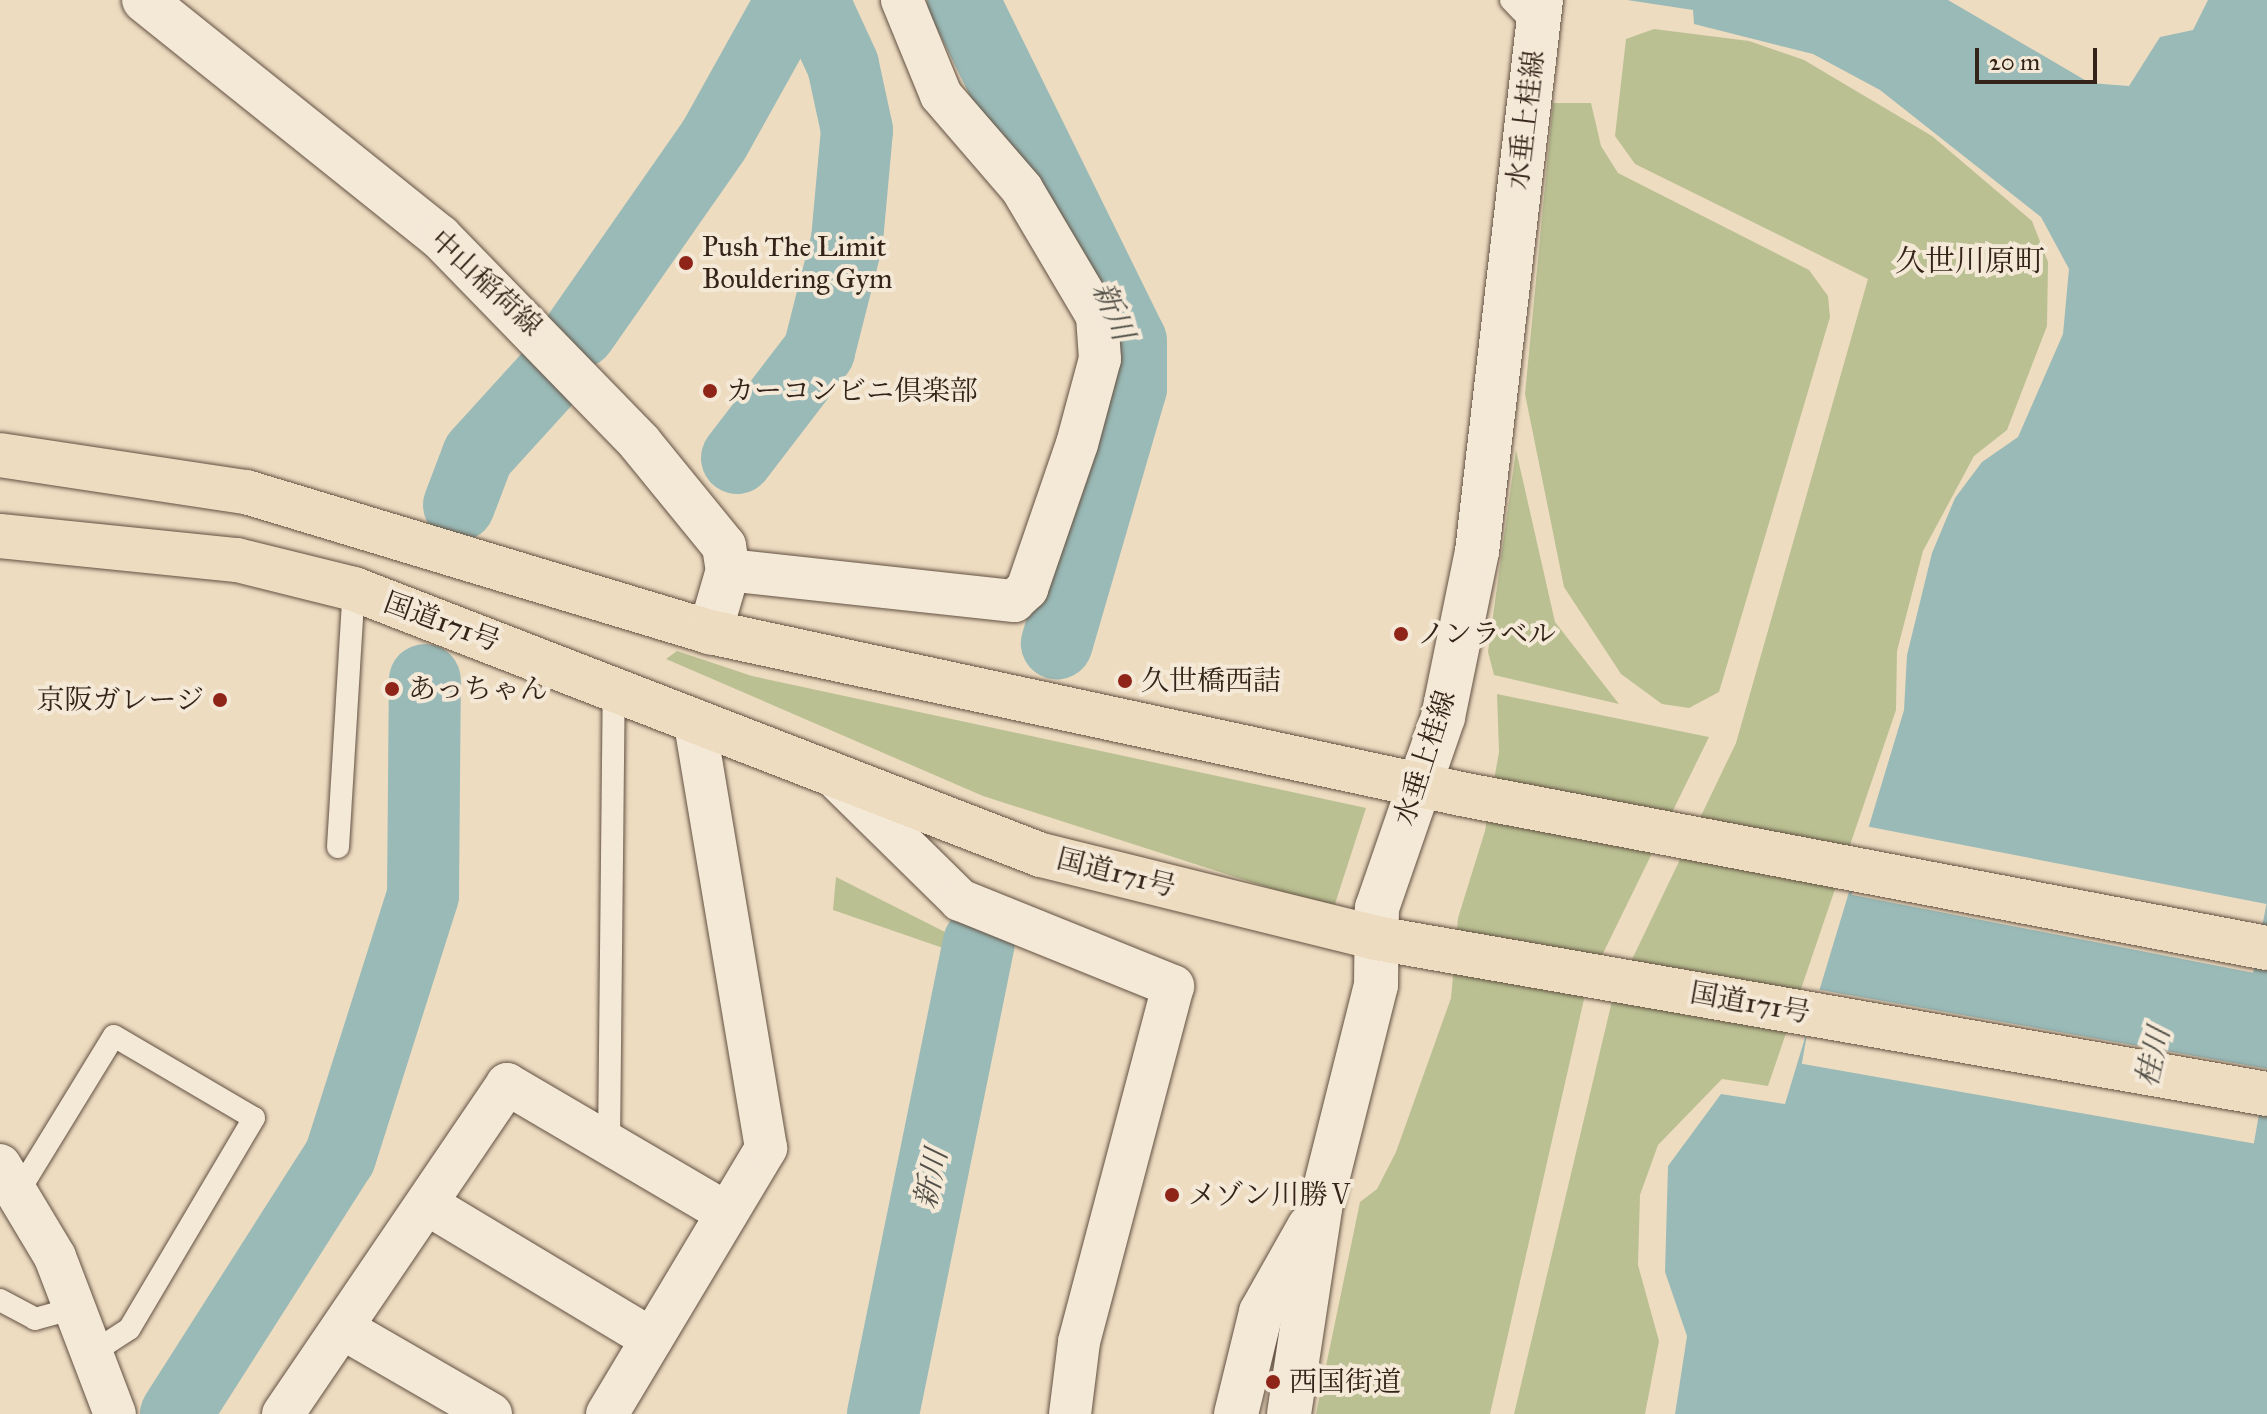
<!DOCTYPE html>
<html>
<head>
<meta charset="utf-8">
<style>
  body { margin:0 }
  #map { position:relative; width:2267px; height:1414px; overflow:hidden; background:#eedcc1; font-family:"IM FELL Great Primer","Noto Serif JP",serif }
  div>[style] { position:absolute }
  .green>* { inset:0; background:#bac092 }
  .water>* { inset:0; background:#9abab7 }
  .pier>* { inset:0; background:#eedcc1; transform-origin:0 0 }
  .river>* { height:72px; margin:-36px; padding:0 36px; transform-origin:36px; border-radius:36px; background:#9abab7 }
  .roads { filter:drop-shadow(0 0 2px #625142) drop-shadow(0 0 2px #625142) }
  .lane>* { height:22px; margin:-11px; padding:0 11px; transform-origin:11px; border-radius:11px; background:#f4e8d7 }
  .street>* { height:42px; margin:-21px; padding:0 21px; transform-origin:21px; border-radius:21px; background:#f4e8d7 }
  .secondary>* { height:44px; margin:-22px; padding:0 22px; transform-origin:22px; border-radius:22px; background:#f4e8d7 }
  .highway>* { height:44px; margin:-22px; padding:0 22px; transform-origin:22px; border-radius:22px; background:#eedcc1 }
  .dots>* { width:22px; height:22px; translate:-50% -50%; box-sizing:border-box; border:4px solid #f4e8d7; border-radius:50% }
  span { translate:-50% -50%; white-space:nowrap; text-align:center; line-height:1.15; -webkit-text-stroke:8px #f4e8d7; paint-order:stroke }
  .street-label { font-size:28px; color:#332318 }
  .poi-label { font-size:28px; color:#332318 }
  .left { translate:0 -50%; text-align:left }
  .right { translate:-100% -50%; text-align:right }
  .neighbourhood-label { font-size:30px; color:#332318 }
  .water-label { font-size:30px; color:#525048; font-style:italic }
  .scale { position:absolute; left:1975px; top:48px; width:122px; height:36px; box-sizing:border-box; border:4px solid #332318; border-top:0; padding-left:10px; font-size:24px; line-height:28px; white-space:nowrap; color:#332318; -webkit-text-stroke:6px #f4e8d7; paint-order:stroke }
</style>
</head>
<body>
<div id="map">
  <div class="green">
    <i style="clip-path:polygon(1654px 29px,1749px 41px,1804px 60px,1932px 136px,2032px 221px,2048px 262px,2047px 326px,2007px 430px,1974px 456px,1923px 551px,1897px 651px,1896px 710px,1768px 1086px,1722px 1079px,1658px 1145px,1640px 1195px,1638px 1265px,1659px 1341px,1645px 1414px,1514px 1414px,1612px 1001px,1736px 743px,1868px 279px,1635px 164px,1615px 136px,1626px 39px)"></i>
    <i style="clip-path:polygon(1553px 103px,1591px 103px,1601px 146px,1618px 173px,1809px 270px,1828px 296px,1830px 317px,1719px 692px,1689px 708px,1662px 704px,1621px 674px,1564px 587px,1525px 394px)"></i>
    <i style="clip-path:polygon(1516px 450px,1555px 622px,1619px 704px,1494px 675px,1488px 652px)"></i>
    <i style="clip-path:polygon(677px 651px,752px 676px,1366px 808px,1335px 904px,1326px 906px,983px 796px,666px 659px)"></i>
    <i style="clip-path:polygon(1497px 694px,1709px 737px,1587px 986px,1490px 1414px,1316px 1414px,1360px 1202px,1377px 1189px,1396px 1152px,1451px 998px,1458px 918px,1485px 831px,1499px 752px)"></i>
    <i style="clip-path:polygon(836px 877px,947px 933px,943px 948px,833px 910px)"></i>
  </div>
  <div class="water">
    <i style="clip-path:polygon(1627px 0,1948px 0,2090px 83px,2129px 86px,2160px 37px,2193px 30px,2208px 0,2267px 0,2267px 1414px,1675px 1414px,1687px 1336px,1665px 1272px,1668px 1166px,1721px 1094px,1785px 1104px,1904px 710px,1907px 655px,1932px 553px,1955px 498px,1982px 462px,2018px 437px,2063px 334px,2069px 269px,2041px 217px,1880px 90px,1813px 54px,1694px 24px,1693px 10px)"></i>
  </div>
  <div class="pier">
    <i style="left:1865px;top:826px;width:409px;height:70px;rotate:11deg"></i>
    <i style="left:1815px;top:989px;width:459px;height:76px;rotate:10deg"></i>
  </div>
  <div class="river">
    <i style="left:963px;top:0;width:380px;rotate:63.8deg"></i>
    <i style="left:1131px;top:341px;width:47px;rotate:90deg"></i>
    <i style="left:1131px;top:388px;width:266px;rotate:106.2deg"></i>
    <i style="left:580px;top:332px;width:234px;rotate:-55.1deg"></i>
    <i style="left:714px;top:140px;width:160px;rotate:-60.9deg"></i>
    <i style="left:737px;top:458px;width:135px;rotate:-52.5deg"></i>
    <i style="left:819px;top:351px;width:114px;rotate:-75.8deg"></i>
    <i style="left:847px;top:240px;width:110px;rotate:-84.8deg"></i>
    <i style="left:857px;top:130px;width:66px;rotate:-102.2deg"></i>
    <i style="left:843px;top:65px;width:72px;rotate:-114.8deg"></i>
    <i style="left:459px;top:505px;width:53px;rotate:-69.2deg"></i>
    <i style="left:478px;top:455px;width:105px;rotate:-47.7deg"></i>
    <i style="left:176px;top:1414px;width:305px;rotate:-57.5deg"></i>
    <i style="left:340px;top:1157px;width:275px;rotate:-72.4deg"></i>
    <i style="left:423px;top:895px;width:215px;rotate:-89.5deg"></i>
    <i style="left:883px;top:1414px;width:481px;rotate:-78.5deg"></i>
  </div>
  <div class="roads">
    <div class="lane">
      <i style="left:1511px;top:0;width:37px;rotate:46deg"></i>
      <i style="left:338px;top:847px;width:258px;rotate:-86.5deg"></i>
      <i style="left:609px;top:1144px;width:453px;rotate:-89.4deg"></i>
      <i style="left:17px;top:1194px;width:185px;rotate:-58.5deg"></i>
      <i style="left:114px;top:1036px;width:162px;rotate:30.4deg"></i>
      <i style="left:254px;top:1118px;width:245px;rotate:120.6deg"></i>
      <i style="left:129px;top:1329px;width:44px;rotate:147deg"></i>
      <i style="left:0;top:1300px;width:40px;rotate:28deg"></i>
      <i style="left:35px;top:1319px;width:41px;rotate:-15.4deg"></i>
    </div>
    <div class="street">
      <i style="left:728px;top:570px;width:288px;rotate:6.2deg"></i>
      <i style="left:1014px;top:601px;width:18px;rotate:-43deg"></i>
      <i style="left:1027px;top:589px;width:153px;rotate:-71deg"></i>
      <i style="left:1077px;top:444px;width:88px;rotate:-74.9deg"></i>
      <i style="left:1100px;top:359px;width:43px;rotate:-94deg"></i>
      <i style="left:1097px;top:316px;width:147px;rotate:-120.6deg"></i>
      <i style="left:1022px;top:189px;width:124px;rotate:-130.8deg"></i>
      <i style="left:941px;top:95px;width:103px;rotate:-112.3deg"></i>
      <i style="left:839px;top:781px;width:170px;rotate:44.5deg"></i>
      <i style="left:960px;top:900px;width:230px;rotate:22deg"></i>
      <i style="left:1173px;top:986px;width:368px;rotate:104.8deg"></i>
      <i style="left:1079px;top:1342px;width:73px;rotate:97.1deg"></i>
      <i style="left:0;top:1165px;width:107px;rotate:59.1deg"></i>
      <i style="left:55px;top:1257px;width:168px;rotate:69.1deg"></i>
      <i style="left:427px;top:1204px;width:262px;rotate:31deg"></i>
      <i style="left:342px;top:1328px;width:172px;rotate:30deg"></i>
      <i style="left:283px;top:1414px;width:399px;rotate:-55.8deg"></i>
      <i style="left:507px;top:1084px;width:255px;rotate:30.4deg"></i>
      <i style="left:607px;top:1414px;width:310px;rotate:-59.1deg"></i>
      <i style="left:766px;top:1148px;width:434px;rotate:-99.5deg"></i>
    </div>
    <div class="secondary">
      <i style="left:144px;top:0;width:379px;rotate:38.7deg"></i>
      <i style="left:440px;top:237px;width:287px;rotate:45.8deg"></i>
      <i style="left:640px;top:443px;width:133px;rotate:50.8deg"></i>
      <i style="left:724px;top:546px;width:24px;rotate:81deg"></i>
      <i style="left:728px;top:570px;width:65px;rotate:106.2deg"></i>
      <i style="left:1236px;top:1414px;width:105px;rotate:-76.2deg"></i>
      <i style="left:1261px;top:1312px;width:98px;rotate:-60.5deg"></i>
      <i style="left:1289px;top:1414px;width:208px;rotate:-81.4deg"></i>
      <i style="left:1320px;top:1208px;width:230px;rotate:-75.9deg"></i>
      <i style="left:1376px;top:985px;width:77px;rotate:-89.3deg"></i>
      <i style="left:1377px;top:908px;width:202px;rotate:-70.9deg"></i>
      <i style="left:1443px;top:717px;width:168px;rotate:-78.4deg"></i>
      <i style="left:1477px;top:552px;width:556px;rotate:-83.39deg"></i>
    </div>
    <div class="highway">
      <i style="left:0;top:455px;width:249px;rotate:8.6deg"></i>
      <i style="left:246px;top:492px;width:485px;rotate:16.8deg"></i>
      <i style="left:710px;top:632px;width:768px;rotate:12.17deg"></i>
      <i style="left:1461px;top:794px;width:821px;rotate:10.82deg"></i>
      <i style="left:0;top:536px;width:238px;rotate:5.8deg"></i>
      <i style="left:237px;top:560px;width:121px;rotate:13.9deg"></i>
      <i style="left:354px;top:589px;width:737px;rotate:21.17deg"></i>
      <i style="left:1041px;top:855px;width:345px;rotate:13.9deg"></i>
      <i style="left:1376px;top:938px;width:905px;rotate:9.93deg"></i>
    </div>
  </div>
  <div class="dots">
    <i style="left:686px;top:263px;background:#8f2418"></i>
    <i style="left:710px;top:391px;background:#8f2418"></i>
    <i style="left:1401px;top:634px;background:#8f2418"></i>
    <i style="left:1125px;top:681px;background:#8f2418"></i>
    <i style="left:392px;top:689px;background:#8f2418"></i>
    <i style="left:220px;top:700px;background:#8f2418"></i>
    <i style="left:1172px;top:1195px;background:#8f2418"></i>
    <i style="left:1273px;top:1382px;background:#8f2418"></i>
  </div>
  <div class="street-label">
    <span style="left:1526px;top:120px;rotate:-83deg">水垂上桂線</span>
    <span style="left:486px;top:283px;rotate:43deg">中山稲荷線</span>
    <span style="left:442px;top:622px;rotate:20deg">国道171号</span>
    <span style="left:1425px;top:758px;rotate:-72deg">水垂上桂線</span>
    <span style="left:1116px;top:873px;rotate:14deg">国道171号</span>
    <span style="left:1750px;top:1003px;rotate:10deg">国道171号</span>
  </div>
  <div class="poi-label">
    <span class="left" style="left:702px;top:263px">Push The Limit<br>Bouldering Gym</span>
    <span class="left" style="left:726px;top:391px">カーコンビニ倶楽部</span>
    <span class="left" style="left:1417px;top:634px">ノンラベル</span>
    <span class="left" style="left:1141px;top:681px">久世橋西詰</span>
    <span class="left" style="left:408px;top:689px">あっちゃん</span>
    <span class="right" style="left:204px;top:700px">京阪ガレージ</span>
    <span class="left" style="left:1188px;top:1195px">メゾン川勝Ⅴ</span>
    <span class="left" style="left:1289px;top:1382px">西国街道</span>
  </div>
  <div class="neighbourhood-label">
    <span style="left:1970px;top:261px">久世川原町</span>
  </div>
  <div class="water-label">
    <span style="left:1113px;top:311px;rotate:67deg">新川</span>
    <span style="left:2153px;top:1057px;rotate:-77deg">桂川</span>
    <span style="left:931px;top:1179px;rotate:-78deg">新川</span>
  </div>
  <div class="scale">20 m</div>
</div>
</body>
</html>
